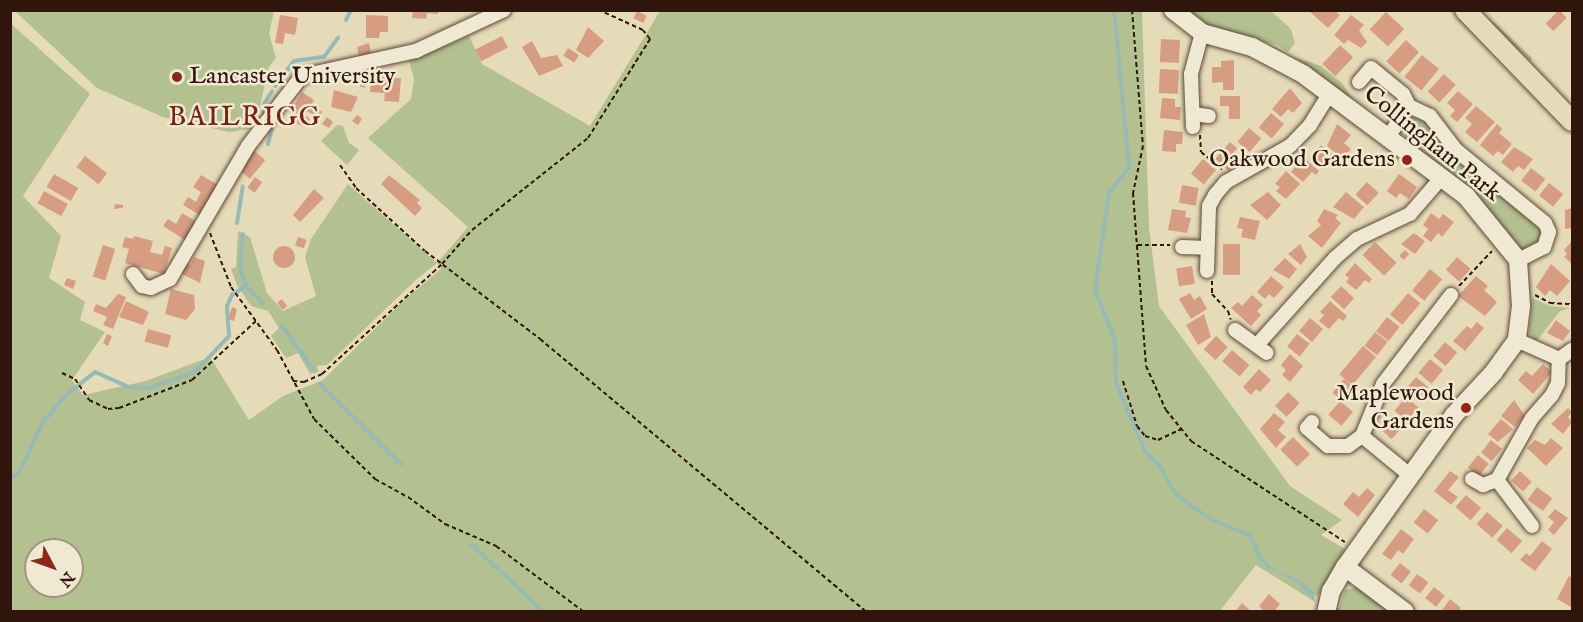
<!DOCTYPE html>
<html>
<head>
<meta charset="utf-8">
<style>
  body { margin:0 }
  #map { position:relative; width:1583px; height:622px; overflow:hidden; background:#e6dbb9; font-family:"IM FELL English",serif }
  div>[style] { position:absolute }
  .green>* { inset:0; background:#b3c090 }
  .water>* { inset:0; background:#97bab6 }
  .stream>* { height:4px; margin:-2px; padding:0 2px; transform-origin:2px; border-radius:2px; background:#97bab6 }
  .building>* { inset:0; background:#d79d82; transform-origin:0 0 }
  .round { border-radius:50% }
  .path>* { height:2px; margin-top:-1px; transform-origin:0; background:repeating-linear-gradient(90deg,#30160a 0 4.5px,transparent 0 7.5px) }
  .roads { filter:drop-shadow(0 0 2px #5e4736) drop-shadow(0 0 2px #5e4736) }
  .street>* { height:14px; margin:-7px; padding:0 7px; transform-origin:7px; border-radius:7px; background:#efe8d2 }
  .secondary>* { height:18px; margin:-9px; padding:0 9px; transform-origin:9px; border-radius:9px; background:#efe8d2 }
  .primary>* { height:20px; margin:-10px; padding:0 10px; transform-origin:10px; border-radius:10px; background:#e6dbb9 }
  .dots>* { width:16px; height:16px; translate:-50% -50%; box-sizing:border-box; border:3px solid #efe8d2; border-radius:50% }
  span { translate:-50% -50%; white-space:nowrap; text-align:center; line-height:1.15; -webkit-text-stroke:5px #efe8d2; paint-order:stroke }
  .poi-label { font-size:24px; color:#30160a }
  .left { translate:0 -50%; text-align:left }
  .right { translate:-100% -50%; text-align:right }
  .street-label { font-size:24px; color:#30160a }
  .quarter-label { font-size:27px; color:#7a1f14; letter-spacing:1.5px }
  .frame { position:absolute; inset:0; border:12px solid #30160a; pointer-events:none }
  .north { position:absolute; left:24px; top:538px; width:60px; height:60px; box-sizing:border-box; background:#efe8d2; border:2px solid #a39482; border-radius:50%; rotate:131deg; font-size:16px; font-weight:700; line-height:24px; text-align:center; color:#30160a }
  .north::after { content:''; display:block; margin:auto; width:21px; height:27px; background:#8f2418; clip-path:polygon(50% 0,100% 100%,50% 72%,0 100%) }
</style>
</head>
<body>
<div id="map">
  <div class="green">
    <i style="clip-path:polygon(15px 11px,274px 11px,269px 34px,276px 58px,269px 67px,258px 115px,262px 120px,257px 128px,229px 132px,163px 117px,97px 88px)"></i>
    <i style="clip-path:polygon(evenodd,660px 11px,1142px 11px,1149px 228px,1159px 306px,1290px 486px,1342px 520px,1321px 535px,1345px 549px,1317px 597px,1297px 579px,1263px 565px,1297px 583px,1315px 602px,1256px 565px,1219px 612px,11px 611px,10px 23px,90px 94px,23px 196px,61px 236px,49px 278px,85px 302px,80px 320px,105px 332px,72px 380px,83px 395px,146px 381px,210px 357px,249px 420px,283px 396px,323px 380px,402px 302px,441px 269px,437px 263px,418px 278px,327px 365px,317px 366px,319px 372px,310px 374px,298px 353px,286px 358px,271px 336px,279px 328px,268px 311px,251px 306px,237px 285px,231px 269px,236px 267px,238px 231px,250px 237px,267px 293px,283px 311px,316px 296px,305px 257px,311px 239px,348px 184px,437px 263px,468px 227px,368px 138px,411px 99px,414px 79px,409px 61px,469px 36px,482px 64px,590px 126px,660px 11px,36px 550px,72px 550px,72px 586px,36px 586px,36px 550px)"></i>
    <i style="clip-path:polygon(1183px 11px,1271px 11px,1291px 29px,1295px 43px,1288px 52px,1277px 45px,1206px 28px)"></i>
    <i style="clip-path:polygon(1477px 11px,1497px 25px,1532px 58px,1530px 61px)"></i>
    <i style="clip-path:polygon(1295px 57px,1321px 66px,1342px 83px,1354px 101px)"></i>
    <i style="clip-path:polygon(1418px 116px,1539px 225px,1543px 232px,1540px 245px,1522px 250px,1487px 209px,1408px 145px,1403px 130px,1408px 120px)"></i>
    <i style="clip-path:polygon(337px 125px,343px 126px,349px 143px,359px 150px,347px 165px,321px 141px)"></i>
    <i style="clip-path:polygon(1532px 298px,1550px 306px,1570px 308px,1560px 311px,1536px 342px,1529px 332px)"></i>
    <i style="clip-path:polygon(1358px 587px,1395px 612px,1338px 612px,1345px 590px)"></i>
  </div>
  <div class="water">
    <i style="clip-path:polygon(1261px 564px,1297px 579px,1314px 592px,1315px 602px,1297px 583px)"></i>
  </div>
  <div class="stream">
    <i style="left:1114px;top:10px;width:158px;rotate:84.5deg"></i>
    <i style="left:1129px;top:167px;width:33px;rotate:128deg"></i>
    <i style="left:1109px;top:193px;width:98px;rotate:98.2deg"></i>
    <i style="left:1095px;top:290px;width:54px;rotate:68.2deg"></i>
    <i style="left:1115px;top:340px;width:43px;rotate:88.7deg"></i>
    <i style="left:1116px;top:383px;width:74px;rotate:66.9deg"></i>
    <i style="left:1145px;top:451px;width:20px;rotate:45deg"></i>
    <i style="left:1159px;top:465px;width:34px;rotate:60deg"></i>
    <i style="left:1176px;top:495px;width:44px;rotate:34.8deg"></i>
    <i style="left:1212px;top:520px;width:42px;rotate:22.3deg"></i>
    <i style="left:1251px;top:536px;width:24px;rotate:68deg"></i>
    <i style="left:1260px;top:558px;width:13px;rotate:45deg"></i>
    <i style="left:346px;top:20px;width:11px;rotate:-63deg"></i>
    <i style="left:275px;top:86px;width:31px;rotate:-53deg"></i>
    <i style="left:294px;top:61px;width:30px;rotate:-8deg"></i>
    <i style="left:324px;top:57px;width:24px;rotate:-54deg"></i>
    <i style="left:264px;top:115px;width:11px;rotate:-90deg"></i>
    <i style="left:264px;top:104px;width:15px;rotate:-58deg"></i>
    <i style="left:268px;top:144px;width:16px;rotate:-76deg"></i>
    <i style="left:237px;top:223px;width:37px;rotate:-81deg"></i>
    <i style="left:246px;top:286px;width:24px;rotate:45deg"></i>
    <i style="left:282px;top:326px;width:54px;rotate:54deg"></i>
    <i style="left:320px;top:384px;width:114px;rotate:44.6deg"></i>
    <i style="left:10px;top:479px;width:13px;rotate:-39deg"></i>
    <i style="left:20px;top:471px;width:54px;rotate:-64.9deg"></i>
    <i style="left:43px;top:422px;width:37px;rotate:-49deg"></i>
    <i style="left:67px;top:394px;width:36px;rotate:-38deg"></i>
    <i style="left:95px;top:372px;width:36px;rotate:24deg"></i>
    <i style="left:128px;top:387px;width:21px;rotate:3deg"></i>
    <i style="left:149px;top:388px;width:49px;rotate:-19.2deg"></i>
    <i style="left:195px;top:372px;width:50px;rotate:-46.6deg"></i>
    <i style="left:229px;top:336px;width:30px;rotate:-94deg"></i>
    <i style="left:227px;top:306px;width:12px;rotate:-66deg"></i>
    <i style="left:232px;top:295px;width:17px;rotate:-33deg"></i>
    <i style="left:246px;top:286px;width:20px;rotate:-108deg"></i>
    <i style="left:240px;top:267px;width:33px;rotate:-85deg"></i>
    <i style="left:471px;top:544px;width:100px;rotate:43deg"></i>
    <i style="left:1338px;top:610px;width:2px;rotate:63deg"></i>
  </div>
  <div class="building">
    <i style="clip-path:polygon(413px 10px,439px 10px,438px 14px,427px 13px,426px 19px,412px 18px)"></i>
    <i style="clip-path:polygon(1308px 10px,1334px 10px,1340px 15px,1328px 28px)"></i>
    <i style="left:1559px;top:10px;width:11px;height:19px;rotate:45deg"></i>
    <i style="left:637px;top:11px;width:11px;height:8px;rotate:27deg"></i>
    <i style="left:1386px;top:12px;width:25px;height:24px;rotate:43deg"></i>
    <i style="clip-path:polygon(280px 15px,298px 18px,295px 35px,285px 33px,283px 44px,275px 43px)"></i>
    <i style="clip-path:polygon(366px 15px,388px 16px,388px 32px,380px 32px,379px 38px,366px 38px)"></i>
    <i style="clip-path:polygon(1351px 15px,1364px 25px,1359px 30px,1367px 42px,1361px 48px,1348px 40px,1344px 44px,1334px 35px)"></i>
    <i style="clip-path:polygon(588px 27px,604px 41px,588px 58px,576px 50px)"></i>
    <i style="left:502px;top:36px;width:13px;height:30px;rotate:63deg"></i>
    <i style="left:1161px;top:39px;width:19px;height:23px;rotate:3deg"></i>
    <i style="left:1406px;top:40px;width:18px;height:29px;rotate:43deg"></i>
    <i style="clip-path:polygon(532px 41px,541px 58px,557px 55px,563px 66px,539px 76px,522px 47px)"></i>
    <i style="clip-path:polygon(369px 43px,371px 53px,359px 56px,357px 47px)"></i>
    <i style="left:1340px;top:45px;width:18px;height:26px;rotate:43deg"></i>
    <i style="left:568px;top:48px;width:13px;height:9px;rotate:32deg"></i>
    <i style="left:1422px;top:55px;width:22px;height:28px;rotate:39deg"></i>
    <i style="clip-path:polygon(1234px 60px,1234px 90px,1223px 90px,1223px 82px,1212px 83px,1212px 67px,1221px 67px,1221px 61px)"></i>
    <i style="left:1160px;top:69px;width:19px;height:24px;rotate:3deg"></i>
    <i style="left:1444px;top:74px;width:16px;height:24px;rotate:43deg"></i>
    <i style="clip-path:polygon(371px 76px,401px 78px,399px 102px,384px 101px,385px 93px,370px 92px)"></i>
    <i style="left:362px;top:77px;width:5px;height:10px;rotate:11deg"></i>
    <i style="clip-path:polygon(1290px 88px,1302px 103px,1293px 113px,1288px 109px,1281px 117px,1272px 109px)"></i>
    <i style="clip-path:polygon(334px 90px,358px 97px,351px 112px,331px 107px)"></i>
    <i style="clip-path:polygon(1458px 91px,1473px 104px,1457px 122px,1450px 116px,1455px 110px,1447px 103px)"></i>
    <i style="clip-path:polygon(302px 92px,314px 100px,312px 103px,322px 112px,318px 118px,307px 111px,305px 115px,310px 119px,305px 127px,291px 121px,294px 115px,290px 112px)"></i>
    <i style="clip-path:polygon(1220px 96px,1240px 96px,1240px 119px,1229px 119px,1229px 106px,1220px 106px)"></i>
    <i style="clip-path:polygon(1162px 98px,1175px 99px,1175px 107px,1181px 107px,1180px 120px,1160px 118px)"></i>
    <i style="clip-path:polygon(1476px 106px,1495px 122px,1477px 142px,1465px 132px,1472px 124px,1465px 118px)"></i>
    <i style="left:1271px;top:113px;width:17px;height:19px;rotate:40deg"></i>
    <i style="clip-path:polygon(357px 115px,362px 119px,358px 125px,352px 121px)"></i>
    <i style="clip-path:polygon(327px 117px,333px 122px,329px 128px,322px 124px)"></i>
    <i style="clip-path:polygon(1337px 124px,1351px 135px,1344px 143px,1351px 149px,1343px 159px,1327px 146px)"></i>
    <i style="clip-path:polygon(1497px 124px,1502px 129px,1499px 133px,1512px 144px,1503px 155px,1498px 151px,1493px 156px,1480px 145px)"></i>
    <i style="left:1249px;top:128px;width:16px;height:18px;rotate:40deg"></i>
    <i style="clip-path:polygon(1164px 130px,1183px 132px,1182px 144px,1176px 144px,1176px 152px,1162px 151px)"></i>
    <i style="clip-path:polygon(1230px 142px,1237px 148px,1232px 155px,1238px 160px,1229px 171px,1215px 159px)"></i>
    <i style="left:1321px;top:145px;width:16px;height:18px;rotate:40deg"></i>
    <i style="clip-path:polygon(1514px 147px,1533px 159px,1524px 170px,1518px 166px,1513px 172px,1501px 162px)"></i>
    <i style="left:253px;top:150px;width:16px;height:24px;rotate:40deg"></i>
    <i style="left:85px;top:156px;width:28px;height:14px;rotate:38deg"></i>
    <i style="clip-path:polygon(1303px 157px,1319px 171px,1316px 175px,1312px 172px,1303px 182px,1291px 172px)"></i>
    <i style="left:1203px;top:159px;width:17px;height:19px;rotate:40deg"></i>
    <i style="left:1531px;top:168px;width:18px;height:16px;rotate:38deg"></i>
    <i style="clip-path:polygon(1286px 171px,1300px 184px,1286px 199px,1276px 191px,1280px 187px,1275px 184px)"></i>
    <i style="left:54px;top:174px;width:28px;height:15px;rotate:30deg"></i>
    <i style="clip-path:polygon(1399px 174px,1417px 187px,1409px 199px,1400px 193px,1396px 198px,1387px 191px)"></i>
    <i style="clip-path:polygon(201px 175px,221px 187px,203px 217px,183px 205px,188px 197px,196px 202px,201px 192px,193px 187px)"></i>
    <i style="clip-path:polygon(389px 175px,420px 200px,417px 203px,422px 208px,415px 216px,381px 184px)"></i>
    <i style="left:255px;top:177px;width:9px;height:13px;rotate:36deg"></i>
    <i style="left:1367px;top:182px;width:16px;height:17px;rotate:43deg"></i>
    <i style="left:1549px;top:183px;width:18px;height:16px;rotate:38deg"></i>
    <i style="left:1182px;top:185px;width:17px;height:18px;rotate:10deg"></i>
    <i style="clip-path:polygon(314px 189px,324px 198px,300px 222px,293px 215px)"></i>
    <i style="left:44px;top:191px;width:27px;height:14px;rotate:28deg"></i>
    <i style="clip-path:polygon(1268px 192px,1281px 205px,1267px 220px,1250px 205px)"></i>
    <i style="clip-path:polygon(1346px 192px,1364px 207px,1354px 219px,1333px 207px)"></i>
    <i style="clip-path:polygon(115px 204px,123px 205px,123px 208px,114px 209px)"></i>
    <i style="clip-path:polygon(1572px 208px,1572px 228px,1565px 229px,1565px 210px)"></i>
    <i style="clip-path:polygon(1172px 209px,1186px 211px,1185px 217px,1191px 218px,1187px 233px,1168px 230px)"></i>
    <i style="clip-path:polygon(1324px 209px,1338px 215px,1335px 218px,1341px 223px,1322px 248px,1308px 236px,1321px 225px,1317px 221px)"></i>
    <i style="clip-path:polygon(182px 213px,197px 222px,185px 240px,163px 226px,168px 219px,176px 224px)"></i>
    <i style="clip-path:polygon(1431px 213px,1439px 219px,1443px 214px,1454px 222px,1442px 237px,1438px 233px,1431px 242px,1423px 236px,1428px 229px,1423px 225px)"></i>
    <i style="clip-path:polygon(1240px 217px,1260px 221px,1255px 240px,1241px 237px,1243px 229px,1237px 228px)"></i>
    <i style="clip-path:polygon(1414px 233px,1425px 241px,1415px 254px,1401px 244px)"></i>
    <i style="clip-path:polygon(134px 236px,153px 241px,150px 252px,162px 255px,165px 246px,172px 248px,164px 274px,125px 263px,129px 249px,122px 247px,125px 237px,133px 239px)"></i>
    <i style="left:298px;top:237px;width:9px;height:9px;rotate:18deg"></i>
    <i style="left:1375px;top:242px;width:30px;height:18px;rotate:44deg"></i>
    <i style="clip-path:polygon(1571px 242px,1572px 243px,1572px 264px,1564px 257px,1567px 254px,1564px 250px)"></i>
    <i style="left:1223px;top:244px;width:17px;height:31px"></i>
    <i style="clip-path:polygon(1300px 244px,1307px 257px,1301px 265px,1288px 254px)"></i>
    <i style="left:103px;top:245px;width:13px;height:33px;rotate:18deg"></i>
    <i class="round" style="left:273px;top:246px;width:22px;height:22px"></i>
    <i style="left:1405px;top:250px;width:6px;height:8px;rotate:45deg"></i>
    <i style="clip-path:polygon(194px 257px,205px 261px,200px 283px,180px 273px,185px 263px,190px 265px)"></i>
    <i style="left:1457px;top:257px;width:18px;height:17px;rotate:41deg"></i>
    <i style="clip-path:polygon(1285px 258px,1297px 269px,1289px 279px,1273px 270px)"></i>
    <i style="clip-path:polygon(1355px 263px,1372px 279px,1369px 283px,1365px 280px,1356px 290px,1346px 282px,1349px 278px,1345px 275px)"></i>
    <i style="clip-path:polygon(1551px 264px,1570px 281px,1557px 296px,1550px 290px,1545px 296px,1536px 287px)"></i>
    <i style="left:1192px;top:266px;width:18px;height:16px;rotate:81deg"></i>
    <i style="left:1430px;top:269px;width:16px;height:28px;rotate:40deg"></i>
    <i style="clip-path:polygon(1271px 276px,1284px 287px,1274px 298px,1269px 294px,1265px 299px,1257px 292px)"></i>
    <i style="clip-path:polygon(1476px 276px,1488px 286px,1484px 290px,1497px 302px,1485px 316px,1458px 296px)"></i>
    <i style="clip-path:polygon(67px 278px,76px 281px,73px 289px,64px 285px)"></i>
    <i style="left:1341px;top:286px;width:18px;height:15px;rotate:43deg"></i>
    <i style="clip-path:polygon(171px 289px,194px 295px,195px 309px,186px 320px,165px 314px)"></i>
    <i style="clip-path:polygon(1190px 293px,1194px 300px,1200px 296px,1207px 309px,1191px 319px,1179px 299px)"></i>
    <i style="left:1408px;top:293px;width:16px;height:28px;rotate:40deg"></i>
    <i style="clip-path:polygon(118px 294px,126px 297px,113px 329px,103px 325px,107px 317px,93px 311px,96px 304px,106px 308px)"></i>
    <i style="clip-path:polygon(1252px 295px,1263px 305px,1257px 311px,1261px 315px,1251px 326px,1231px 308px,1238px 302px,1242px 306px)"></i>
    <i style="left:282px;top:299px;width:9px;height:6px;rotate:54deg"></i>
    <i style="clip-path:polygon(126px 301px,149px 312px,143px 325px,119px 317px)"></i>
    <i style="clip-path:polygon(1330px 301px,1347px 316px,1343px 321px,1339px 318px,1329px 329px,1319px 321px,1324px 315px,1320px 312px)"></i>
    <i style="clip-path:polygon(232px 307px,237px 309px,234px 321px,228px 319px)"></i>
    <i style="clip-path:polygon(1204px 314px,1211px 337px,1198px 345px,1186px 325px)"></i>
    <i style="left:1387px;top:317px;width:16px;height:18px;rotate:38deg"></i>
    <i style="left:1310px;top:318px;width:17px;height:17px;rotate:40deg"></i>
    <i style="clip-path:polygon(1556px 320px,1570px 331px,1563px 341px,1547px 333px)"></i>
    <i style="clip-path:polygon(1477px 322px,1484px 328px,1465px 351px,1453px 341px,1467px 326px,1471px 329px)"></i>
    <i style="left:148px;top:329px;width:24px;height:13px;rotate:15deg"></i>
    <i style="left:1375px;top:332px;width:16px;height:17px;rotate:38deg"></i>
    <i style="clip-path:polygon(107px 334px,112px 336px,108px 346px,103px 343px)"></i>
    <i style="left:1297px;top:334px;width:16px;height:16px;rotate:38deg"></i>
    <i style="left:1216px;top:336px;width:16px;height:18px;rotate:43deg"></i>
    <i style="left:1445px;top:342px;width:16px;height:18px;rotate:40deg"></i>
    <i style="left:1363px;top:346px;width:17px;height:37px;rotate:40deg"></i>
    <i style="left:1232px;top:350px;width:23px;height:15px;rotate:41deg"></i>
    <i style="clip-path:polygon(1290px 354px,1303px 366px,1290px 382px,1282px 375px,1286px 370px,1281px 365px)"></i>
    <i style="left:1430px;top:359px;width:17px;height:18px;rotate:40deg"></i>
    <i style="clip-path:polygon(1543px 364px,1552px 372px,1533px 394px,1518px 380px,1526px 371px,1532px 376px)"></i>
    <i style="clip-path:polygon(1259px 369px,1271px 380px,1260px 392px,1256px 389px,1251px 395px,1243px 387px)"></i>
    <i style="left:1416px;top:377px;width:16px;height:18px;rotate:40deg"></i>
    <i style="left:1344px;top:379px;width:16px;height:18px;rotate:40deg"></i>
    <i style="left:1288px;top:392px;width:16px;height:19px;rotate:43deg"></i>
    <i style="left:1406px;top:397px;width:16px;height:18px;rotate:40deg"></i>
    <i style="clip-path:polygon(1514px 400px,1525px 416px,1515px 427px,1501px 416px)"></i>
    <i style="left:1340px;top:401px;width:17px;height:18px;rotate:40deg"></i>
    <i style="clip-path:polygon(1568px 408px,1572px 412px,1568px 417px,1572px 422px,1563px 434px,1551px 424px)"></i>
    <i style="clip-path:polygon(1274px 413px,1285px 422px,1278px 430px,1286px 437px,1276px 448px,1260px 429px)"></i>
    <i style="left:1392px;top:415px;width:16px;height:18px;rotate:43deg"></i>
    <i style="clip-path:polygon(1501px 419px,1513px 429px,1498px 442px,1488px 434px)"></i>
    <i style="left:1293px;top:437px;width:24px;height:18px;rotate:45deg"></i>
    <i style="clip-path:polygon(1551px 438px,1563px 448px,1546px 466px,1527px 448px,1535px 440px,1545px 445px)"></i>
    <i style="left:1491px;top:440px;width:14px;height:16px;rotate:39deg"></i>
    <i style="left:1478px;top:455px;width:14px;height:16px;rotate:39deg"></i>
    <i style="clip-path:polygon(1450px 471px,1459px 477px,1448px 490px,1458px 497px,1451px 505px,1434px 491px)"></i>
    <i style="left:1520px;top:471px;width:16px;height:13px;rotate:43deg"></i>
    <i style="left:1537px;top:487px;width:19px;height:16px;rotate:36deg"></i>
    <i style="clip-path:polygon(1367px 488px,1375px 495px,1358px 517px,1343px 504px,1353px 492px,1359px 497px)"></i>
    <i style="left:1466px;top:495px;width:20px;height:16px;rotate:41deg"></i>
    <i style="left:1424px;top:509px;width:18px;height:17px;rotate:38deg"></i>
    <i style="clip-path:polygon(1555px 509px,1568px 518px,1554px 535px,1548px 530px,1554px 522px,1548px 517px)"></i>
    <i style="left:1487px;top:512px;width:21px;height:16px;rotate:41deg"></i>
    <i style="left:1507px;top:528px;width:20px;height:16px;rotate:41deg"></i>
    <i style="clip-path:polygon(1401px 529px,1414px 539px,1403px 554px,1398px 550px,1391px 560px,1382px 554px)"></i>
    <i style="clip-path:polygon(1542px 541px,1552px 549px,1535px 571px,1520px 560px,1526px 553px,1530px 556px)"></i>
    <i style="left:1400px;top:563px;width:14px;height:15px;rotate:39deg"></i>
    <i style="left:1417px;top:574px;width:14px;height:14px;rotate:36deg"></i>
    <i style="clip-path:polygon(1569px 576px,1572px 578px,1571px 607px,1557px 599px)"></i>
    <i style="left:1434px;top:587px;width:14px;height:14px;rotate:39deg"></i>
    <i style="clip-path:polygon(1269px 594px,1280px 604px,1274px 612px,1265px 612px,1259px 606px)"></i>
    <i style="clip-path:polygon(1450px 599px,1461px 608px,1458px 612px,1442px 610px)"></i>
    <i style="clip-path:polygon(1242px 603px,1252px 612px,1235px 612px)"></i>
  </div>
  <div class="path">
    <i style="left:1132px;top:10px;width:136px;rotate:85.4deg"></i>
    <i style="left:1143px;top:146px;width:48px;rotate:102deg"></i>
    <i style="left:1133px;top:193px;width:173px;rotate:85.7deg"></i>
    <i style="left:1146px;top:366px;width:48px;rotate:65.6deg"></i>
    <i style="left:1166px;top:410px;width:40px;rotate:51deg"></i>
    <i style="left:1191px;top:441px;width:184px;rotate:33.3deg"></i>
    <i style="left:1200px;top:135px;width:17px;rotate:87deg"></i>
    <i style="left:1201px;top:152px;width:28px;rotate:39deg"></i>
    <i style="left:340px;top:165px;width:28px;rotate:55deg"></i>
    <i style="left:356px;top:188px;width:93px;rotate:42.4deg"></i>
    <i style="left:425px;top:251px;width:145px;rotate:37.4deg"></i>
    <i style="left:540px;top:339px;width:425px;rotate:39.9deg"></i>
    <i style="left:210px;top:233px;width:58px;rotate:68.7deg"></i>
    <i style="left:231px;top:287px;width:78px;rotate:53.9deg"></i>
    <i style="left:277px;top:350px;width:78px;rotate:61.8deg"></i>
    <i style="left:314px;top:419px;width:86px;rotate:44.5deg"></i>
    <i style="left:375px;top:479px;width:38px;rotate:29deg"></i>
    <i style="left:408px;top:497px;width:46px;rotate:36.1deg"></i>
    <i style="left:445px;top:524px;width:56px;rotate:23.3deg"></i>
    <i style="left:496px;top:546px;width:110px;rotate:36.9deg"></i>
    <i style="left:1137px;top:245px;width:33px"></i>
    <i style="left:1212px;top:281px;width:13px;rotate:90deg"></i>
    <i style="left:1212px;top:294px;width:23px;rotate:47deg"></i>
    <i style="left:1228px;top:311px;width:9px;rotate:72deg"></i>
    <i style="left:1459px;top:286px;width:48px;rotate:-46.7deg"></i>
    <i style="left:1535px;top:295px;width:17px;rotate:28deg"></i>
    <i style="left:1550px;top:303px;width:22px;rotate:3deg"></i>
    <i style="left:62px;top:373px;width:14px;rotate:25deg"></i>
    <i style="left:75px;top:379px;width:25px;rotate:56deg"></i>
    <i style="left:89px;top:400px;width:21px;rotate:25deg"></i>
    <i style="left:108px;top:409px;width:11px;rotate:-5deg"></i>
    <i style="left:119px;top:408px;width:78px;rotate:-21deg"></i>
    <i style="left:192px;top:380px;width:87px;rotate:-42.7deg"></i>
    <i style="left:293px;top:381px;width:11px;rotate:5deg"></i>
    <i style="left:304px;top:382px;width:20px;rotate:-24deg"></i>
    <i style="left:322px;top:374px;width:163px;rotate:-42.5deg"></i>
    <i style="left:442px;top:264px;width:45px;rotate:-48.6deg"></i>
    <i style="left:472px;top:230px;width:148px;rotate:-38.4deg"></i>
    <i style="left:588px;top:138px;width:117px;rotate:-57.9deg"></i>
    <i style="left:650px;top:39px;width:11px;rotate:-128deg"></i>
    <i style="left:643px;top:30px;width:48px;rotate:-155.6deg"></i>
    <i style="left:1123px;top:381px;width:47px;rotate:72.7deg"></i>
    <i style="left:1137px;top:426px;width:13px;rotate:51deg"></i>
    <i style="left:1145px;top:436px;width:14px;rotate:17deg"></i>
    <i style="left:1158px;top:440px;width:26px;rotate:-25deg"></i>
  </div>
  <div class="roads">
    <div class="street">
      <i style="left:1359px;top:82px;width:18px;rotate:-49deg"></i>
      <i style="left:1371px;top:68px;width:41px;rotate:39.1deg"></i>
      <i style="left:1403px;top:94px;width:13px;rotate:63deg"></i>
      <i style="left:1409px;top:106px;width:23px;rotate:25deg"></i>
      <i style="left:1430px;top:116px;width:43px;rotate:52.6deg"></i>
      <i style="left:1456px;top:150px;width:115px;rotate:39.4deg"></i>
      <i style="left:1545px;top:223px;width:10px;rotate:66deg"></i>
      <i style="left:1549px;top:232px;width:16px;rotate:108deg"></i>
      <i style="left:1544px;top:247px;width:29px;rotate:153deg"></i>
      <i style="left:1194px;top:114px;width:15px;rotate:8deg"></i>
      <i style="left:1193px;top:127px;width:53px;rotate:-92.2deg"></i>
      <i style="left:1191px;top:74px;width:42px;rotate:-75deg"></i>
      <i style="left:1388px;top:137px;width:37px;rotate:-56deg"></i>
      <i style="left:1182px;top:247px;width:25px;rotate:2deg"></i>
      <i style="left:1207px;top:271px;width:65px;rotate:-88.2deg"></i>
      <i style="left:1209px;top:206px;width:13px;rotate:-61deg"></i>
      <i style="left:1215px;top:195px;width:17px;rotate:-50deg"></i>
      <i style="left:1226px;top:182px;width:73px;rotate:-29.4deg"></i>
      <i style="left:1290px;top:146px;width:29px;rotate:-46deg"></i>
      <i style="left:1310px;top:125px;width:38px;rotate:-58deg"></i>
      <i style="left:133px;top:274px;width:15px;rotate:53deg"></i>
      <i style="left:142px;top:286px;width:9px;rotate:13deg"></i>
      <i style="left:151px;top:288px;width:21px;rotate:-25deg"></i>
      <i style="left:170px;top:279px;width:154px;rotate:-59.6deg"></i>
      <i style="left:248px;top:146px;width:88px;rotate:-52.4deg"></i>
      <i style="left:302px;top:76px;width:117px;rotate:-12.4deg"></i>
      <i style="left:416px;top:51px;width:97px;rotate:-25deg"></i>
      <i style="left:1235px;top:330px;width:39px;rotate:36deg"></i>
      <i style="left:1517px;top:340px;width:46px;rotate:24.3deg"></i>
      <i style="left:1559px;top:359px;width:16px;rotate:-35deg"></i>
      <i style="left:1257px;top:345px;width:117px;rotate:-48.1deg"></i>
      <i style="left:1335px;top:258px;width:29px;rotate:-41deg"></i>
      <i style="left:1357px;top:239px;width:59px;rotate:-25.3deg"></i>
      <i style="left:1410px;top:214px;width:49px;rotate:-49.1deg"></i>
      <i style="left:1312px;top:422px;width:8px;rotate:130deg"></i>
      <i style="left:1307px;top:428px;width:28px;rotate:41deg"></i>
      <i style="left:1328px;top:446px;width:20px"></i>
      <i style="left:1348px;top:446px;width:17px;rotate:-36deg"></i>
      <i style="left:1411px;top:476px;width:63px;rotate:-140.8deg"></i>
      <i style="left:1362px;top:436px;width:56px;rotate:-68deg"></i>
      <i style="left:1383px;top:384px;width:112px;rotate:-52.6deg"></i>
      <i style="left:1472px;top:479px;width:13px;rotate:29deg"></i>
      <i style="left:1483px;top:485px;width:15px;rotate:-20deg"></i>
      <i style="left:1532px;top:526px;width:58px;rotate:-127.3deg"></i>
      <i style="left:1497px;top:480px;width:71px;rotate:-60.6deg"></i>
      <i style="left:1532px;top:418px;width:30px;rotate:-49deg"></i>
      <i style="left:1552px;top:395px;width:13px;rotate:-63deg"></i>
      <i style="left:1558px;top:383px;width:24px;rotate:-88deg"></i>
    </div>
    <div class="secondary">
      <i style="left:1173px;top:10px;width:37px;rotate:38deg"></i>
      <i style="left:1202px;top:33px;width:52px;rotate:15.6deg"></i>
      <i style="left:1252px;top:47px;width:58px;rotate:27.9deg"></i>
      <i style="left:1303px;top:74px;width:204px;rotate:36.8deg"></i>
      <i style="left:1466px;top:196px;width:82px;rotate:50.9deg"></i>
      <i style="left:1518px;top:260px;width:46px;rotate:86.3deg"></i>
      <i style="left:1521px;top:306px;width:34px;rotate:97deg"></i>
      <i style="left:1517px;top:340px;width:39px;rotate:126deg"></i>
      <i style="left:1494px;top:372px;width:59px;rotate:132.9deg"></i>
      <i style="left:1454px;top:415px;width:187px;rotate:125.6deg"></i>
      <i style="left:1345px;top:567px;width:28px;rotate:120deg"></i>
      <i style="left:1331px;top:591px;width:22px;rotate:103deg"></i>
      <i style="left:1345px;top:567px;width:75px;rotate:36.9deg"></i>
    </div>
    <div class="primary">
      <i style="left:1465px;top:10px;width:154px;rotate:46.1deg"></i>
    </div>
  </div>
  <div class="dots">
    <i style="left:177px;top:77px;background:#8f2418"></i>
    <i style="left:1407px;top:160px;background:#8f2418"></i>
    <i style="left:1466px;top:408px;background:#8f2418"></i>
  </div>
  <div class="poi-label">
    <span class="left" style="left:189px;top:77px">Lancaster University</span>
    <span class="right" style="left:1395px;top:160px">Oakwood Gardens</span>
    <span class="right" style="left:1454px;top:408px">Maplewood<br>Gardens</span>
  </div>
  <div class="street-label">
    <span style="left:1432px;top:144px;rotate:39deg">Collingham Park</span>
  </div>
  <div class="quarter-label">
    <span style="left:245px;top:119px">BAILRIGG</span>
  </div>
  <div class="frame"></div>
  <div class="north">N</div>
</div>
</body>
</html>
